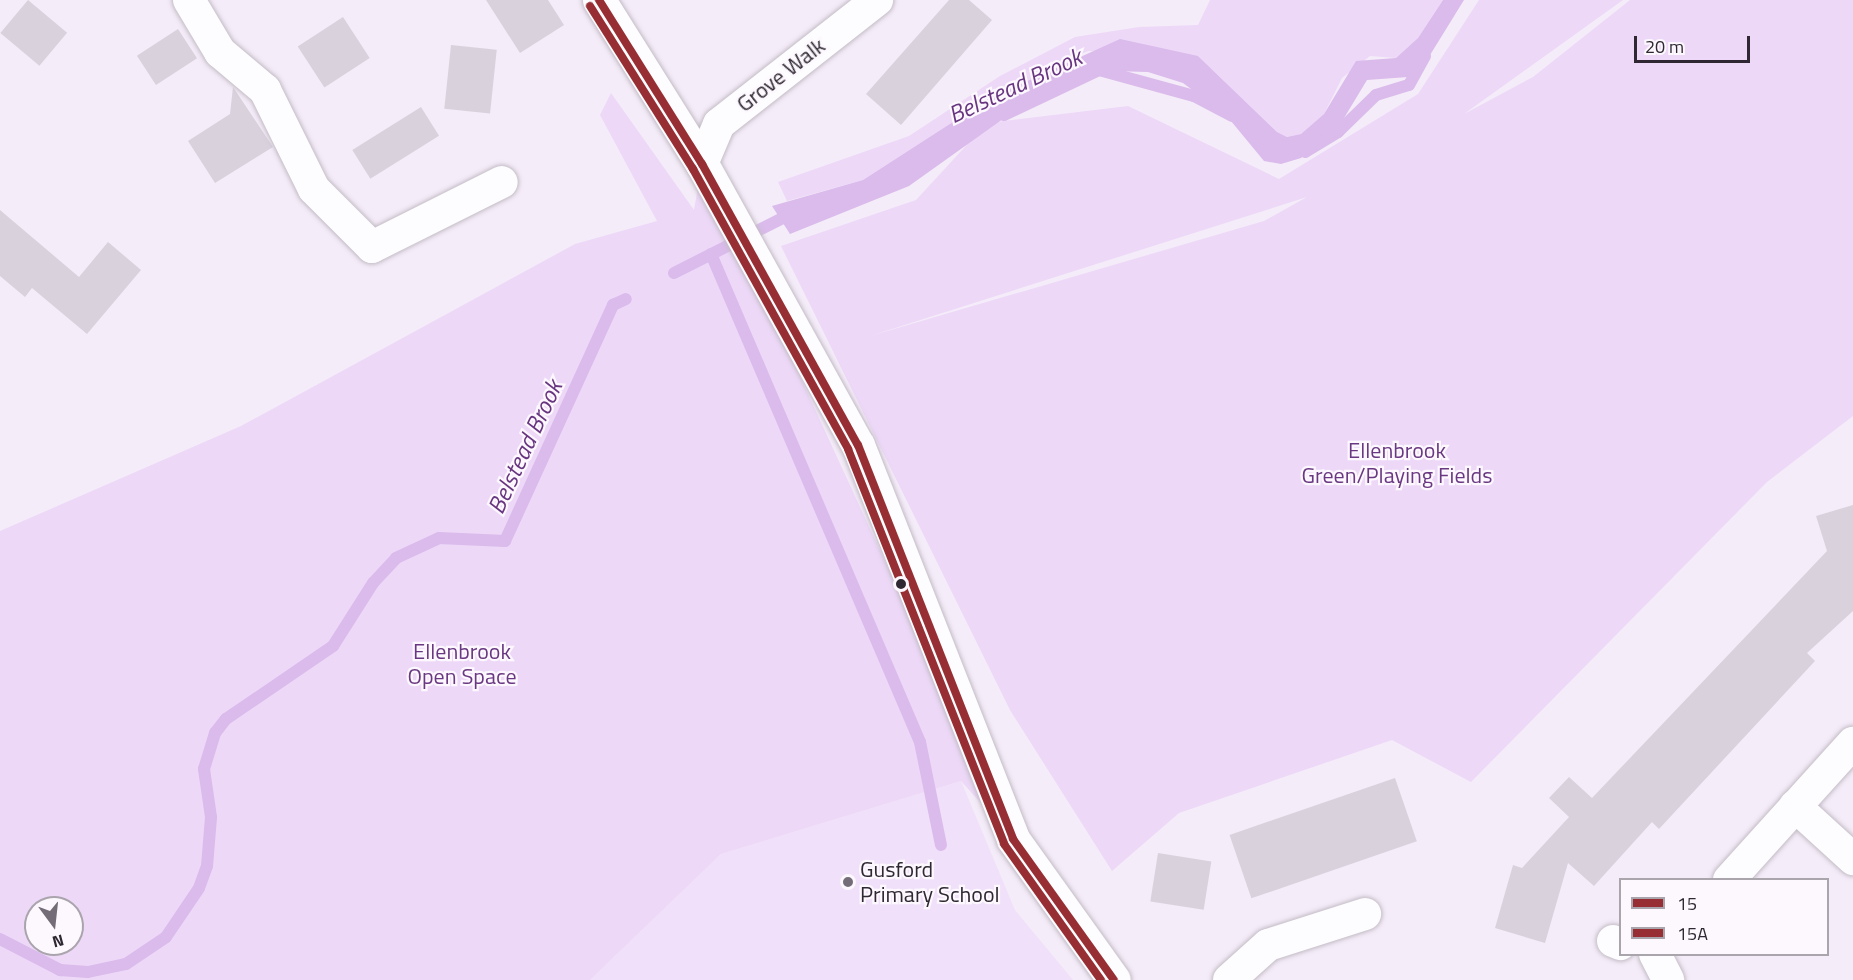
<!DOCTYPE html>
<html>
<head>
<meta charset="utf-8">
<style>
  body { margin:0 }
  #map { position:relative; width:1853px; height:980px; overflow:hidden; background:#f4ecf8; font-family:"Titillium Web",sans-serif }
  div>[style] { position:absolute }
  .built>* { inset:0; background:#f0e0f9 }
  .green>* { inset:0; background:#edd8f8 }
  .water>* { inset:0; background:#dabbeb }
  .stream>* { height:12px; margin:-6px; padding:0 6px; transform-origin:6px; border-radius:6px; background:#dabbeb }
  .building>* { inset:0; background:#d9d2dd; transform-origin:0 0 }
  .roads { filter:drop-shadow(0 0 2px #c3bcc6) drop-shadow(0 0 2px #c3bcc6) }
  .street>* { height:32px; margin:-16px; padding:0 16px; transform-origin:16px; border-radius:16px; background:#fdfcfe }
  .secondary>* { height:33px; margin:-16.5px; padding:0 16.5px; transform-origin:16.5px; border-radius:16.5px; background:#fdfcfe }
  .bus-1>* { height:8px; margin:-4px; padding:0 4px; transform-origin:4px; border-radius:4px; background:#962e33 }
  .bus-2>* { height:8px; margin:-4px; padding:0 4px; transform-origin:4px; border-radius:4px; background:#962e33 }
  .dots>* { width:16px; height:16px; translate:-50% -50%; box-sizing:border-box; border:3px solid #fcf8fe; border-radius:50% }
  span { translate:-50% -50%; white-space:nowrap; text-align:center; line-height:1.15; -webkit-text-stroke:4.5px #fcf8fe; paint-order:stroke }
  .street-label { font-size:22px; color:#2f2833 }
  .park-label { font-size:22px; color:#6a3882 }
  .poi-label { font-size:22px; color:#2f2833 }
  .left { translate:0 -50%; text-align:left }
  .water-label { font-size:24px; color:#683580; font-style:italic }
  .legend { position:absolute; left:1619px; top:878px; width:210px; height:78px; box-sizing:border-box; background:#fcf8fe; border:2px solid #aaa5ad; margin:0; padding:8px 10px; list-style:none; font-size:18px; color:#2f2833 }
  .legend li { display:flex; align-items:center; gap:12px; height:30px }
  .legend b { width:30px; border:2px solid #aaa5ad }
  .north { position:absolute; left:24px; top:896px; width:60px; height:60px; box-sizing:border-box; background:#fcf8fe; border:2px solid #aaa5ad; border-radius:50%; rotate:165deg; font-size:16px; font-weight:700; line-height:24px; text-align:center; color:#2f2833 }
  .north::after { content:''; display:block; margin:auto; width:21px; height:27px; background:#746d78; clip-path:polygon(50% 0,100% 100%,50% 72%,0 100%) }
  .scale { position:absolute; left:1634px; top:36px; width:116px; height:27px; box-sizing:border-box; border:3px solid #2f2833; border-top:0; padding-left:8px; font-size:18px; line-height:21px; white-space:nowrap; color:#2f2833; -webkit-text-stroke:4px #fcf8fe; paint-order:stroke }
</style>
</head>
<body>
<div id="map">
  <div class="built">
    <i style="clip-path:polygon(961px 781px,1015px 910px,1073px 980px,590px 980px,721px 854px)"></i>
  </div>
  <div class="green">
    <i style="clip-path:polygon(1210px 0,1443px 0,1418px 38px,1396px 58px,1370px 56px,1342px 78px,1324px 114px,1301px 134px,1287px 137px,1277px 132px,1198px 56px,1088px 51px,1058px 64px,1044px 78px,990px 98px,863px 180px,787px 201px,778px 182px,909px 136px,1000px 76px,1075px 37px,1139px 27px,1198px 25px)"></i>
    <i style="clip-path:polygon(evenodd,1479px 0,1623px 0,1464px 114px,1533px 77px,1630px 0,1853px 0,1853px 416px,1767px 482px,1471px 782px,1392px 740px,1179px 813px,1112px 871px,1010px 710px,781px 246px,916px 200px,987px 123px,1128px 106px,1279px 179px,1418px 94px,1479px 0,1307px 197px,1264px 221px,870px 336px,1307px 197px)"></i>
    <i style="clip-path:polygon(evenodd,611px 93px,694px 210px,702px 164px,1013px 839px,961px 781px,721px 854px,590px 980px,0 980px,0 531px,241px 426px,575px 244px,657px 221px,600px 115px,611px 93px,36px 908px,72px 908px,72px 944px,36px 944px,36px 908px)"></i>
  </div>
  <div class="water">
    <i style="clip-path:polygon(1443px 0,1464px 0,1422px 68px,1408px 77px,1367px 80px,1338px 128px,1301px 158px,1281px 164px,1264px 161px,1226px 115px,1183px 83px,1148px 72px,1112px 71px,1031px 99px,909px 186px,790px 234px,772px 206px,863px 180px,990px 98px,1120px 39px,1198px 56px,1277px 132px,1287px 137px,1301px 134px,1324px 114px,1356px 61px,1396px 58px,1418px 38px)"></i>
  </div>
  <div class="stream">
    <i style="left:1004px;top:115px;width:105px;rotate:-25.3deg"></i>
    <i style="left:1099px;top:70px;width:98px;rotate:15.3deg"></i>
    <i style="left:1194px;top:96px;width:43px;rotate:27.8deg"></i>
    <i style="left:1305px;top:152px;width:39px;rotate:-31deg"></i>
    <i style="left:1338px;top:132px;width:53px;rotate:-44.2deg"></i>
    <i style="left:1376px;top:95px;width:34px;rotate:-17deg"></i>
    <i style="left:1409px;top:85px;width:33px;rotate:-61deg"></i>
    <i style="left:711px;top:254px;width:531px;rotate:66.82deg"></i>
    <i style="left:920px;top:742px;width:105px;rotate:78.5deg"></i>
    <i style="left:674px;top:273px;width:136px;rotate:-26.8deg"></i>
    <i style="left:0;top:939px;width:68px;rotate:27.3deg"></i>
    <i style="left:60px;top:970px;width:28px;rotate:4deg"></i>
    <i style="left:88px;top:972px;width:39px;rotate:-12deg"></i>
    <i style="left:126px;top:964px;width:48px;rotate:-34deg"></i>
    <i style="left:166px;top:937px;width:59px;rotate:-56deg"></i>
    <i style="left:199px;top:888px;width:23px;rotate:-70deg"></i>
    <i style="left:207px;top:866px;width:49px;rotate:-85.3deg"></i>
    <i style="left:211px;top:817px;width:49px;rotate:-98.3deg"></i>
    <i style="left:204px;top:769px;width:38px;rotate:-73deg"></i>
    <i style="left:215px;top:733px;width:18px;rotate:-52deg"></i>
    <i style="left:226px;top:719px;width:130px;rotate:-34.3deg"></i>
    <i style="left:333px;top:646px;width:75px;rotate:-57.6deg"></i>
    <i style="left:373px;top:583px;width:34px;rotate:-47deg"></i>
    <i style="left:396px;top:558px;width:47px;rotate:-24.9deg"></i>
    <i style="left:439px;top:538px;width:66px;rotate:2.6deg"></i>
    <i style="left:505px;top:541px;width:260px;rotate:-65.4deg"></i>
    <i style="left:613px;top:305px;width:14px;rotate:-25deg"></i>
  </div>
  <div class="building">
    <i style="left:28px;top:0;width:51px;height:43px;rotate:40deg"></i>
    <i style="clip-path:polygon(486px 0,548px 0,564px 25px,520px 53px)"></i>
    <i style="clip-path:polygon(949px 0,969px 0,992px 20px,901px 125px,866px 94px)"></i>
    <i style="left:343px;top:17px;width:49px;height:54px;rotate:57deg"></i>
    <i style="left:178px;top:29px;width:35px;height:49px;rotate:57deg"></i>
    <i style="left:451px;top:45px;width:46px;height:64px;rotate:6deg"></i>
    <i style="clip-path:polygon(233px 87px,273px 147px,215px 183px,188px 141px,230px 114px)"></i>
    <i style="left:421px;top:107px;width:34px;height:81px;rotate:58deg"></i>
    <i style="clip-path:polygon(0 210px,79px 277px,108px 242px,141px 270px,87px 334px,32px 288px,25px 297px,0 276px)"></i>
    <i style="clip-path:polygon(1853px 505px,1853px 611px,1807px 653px,1815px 661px,1659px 829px,1652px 822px,1594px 886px,1568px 863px,1545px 943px,1495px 928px,1513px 865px,1522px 868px,1569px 817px,1549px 798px,1569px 777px,1592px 798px,1827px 551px,1816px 516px)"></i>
    <i style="left:1395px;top:778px;width:67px;height:175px;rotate:71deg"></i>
    <i style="left:1158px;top:853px;width:54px;height:49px;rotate:9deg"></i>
  </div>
  <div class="roads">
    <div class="street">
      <i style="left:189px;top:0;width:61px;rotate:59.2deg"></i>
      <i style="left:220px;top:52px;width:59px;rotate:40.2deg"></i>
      <i style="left:265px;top:90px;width:110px;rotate:63.7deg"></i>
      <i style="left:314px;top:189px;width:82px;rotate:45deg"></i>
      <i style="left:372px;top:247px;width:145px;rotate:-26.6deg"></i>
      <i style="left:702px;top:164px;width:43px;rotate:-67deg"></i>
      <i style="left:719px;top:124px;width:201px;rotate:-38.1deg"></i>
      <i style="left:1795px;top:806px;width:79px;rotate:42.4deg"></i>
      <i style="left:1729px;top:880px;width:185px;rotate:-47.9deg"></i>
      <i style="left:1613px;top:941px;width:8px;rotate:23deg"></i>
      <i style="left:1655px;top:954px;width:29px;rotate:63deg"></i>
      <i style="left:1229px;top:980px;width:52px;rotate:-41.9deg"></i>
      <i style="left:1268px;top:945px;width:102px;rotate:-17.7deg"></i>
    </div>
    <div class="secondary">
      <i style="left:599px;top:0;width:194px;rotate:57.9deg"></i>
      <i style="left:702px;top:164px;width:321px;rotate:61deg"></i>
      <i style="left:858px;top:445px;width:423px;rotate:68.5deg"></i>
      <i style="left:1013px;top:839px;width:173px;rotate:54.4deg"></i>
    </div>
  </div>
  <div class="bus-1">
    <i style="left:599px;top:0;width:194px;rotate:57.9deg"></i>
    <i style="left:702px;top:164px;width:321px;rotate:61deg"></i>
    <i style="left:858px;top:445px;width:423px;rotate:68.5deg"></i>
    <i style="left:1013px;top:839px;width:173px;rotate:54.4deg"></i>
  </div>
  <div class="bus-2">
    <i style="left:590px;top:6px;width:193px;rotate:57.7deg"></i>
    <i style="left:693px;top:169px;width:320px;rotate:61deg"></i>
    <i style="left:848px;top:449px;width:425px;rotate:68.4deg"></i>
    <i style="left:1004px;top:844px;width:167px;rotate:54.5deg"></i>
  </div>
  <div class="dots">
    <i style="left:901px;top:584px;background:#2f2833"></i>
    <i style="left:848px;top:882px;background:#746d78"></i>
  </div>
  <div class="street-label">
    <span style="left:781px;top:75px;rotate:-38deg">Grove Walk</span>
  </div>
  <div class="park-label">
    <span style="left:1397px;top:463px">Ellenbrook<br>Green/Playing Fields</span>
    <span style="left:462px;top:664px">Ellenbrook<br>Open Space</span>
  </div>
  <div class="poi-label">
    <span class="left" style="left:860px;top:882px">Gusford<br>Primary School</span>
  </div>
  <div class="water-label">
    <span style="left:1015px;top:86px;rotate:-25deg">Belstead Brook</span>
    <span style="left:525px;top:447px;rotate:-65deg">Belstead Brook</span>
  </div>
  <ul class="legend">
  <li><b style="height:8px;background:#962e33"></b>15</li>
  <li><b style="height:8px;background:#962e33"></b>15A</li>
  </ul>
  <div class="north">N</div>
  <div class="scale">20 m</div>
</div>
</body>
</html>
